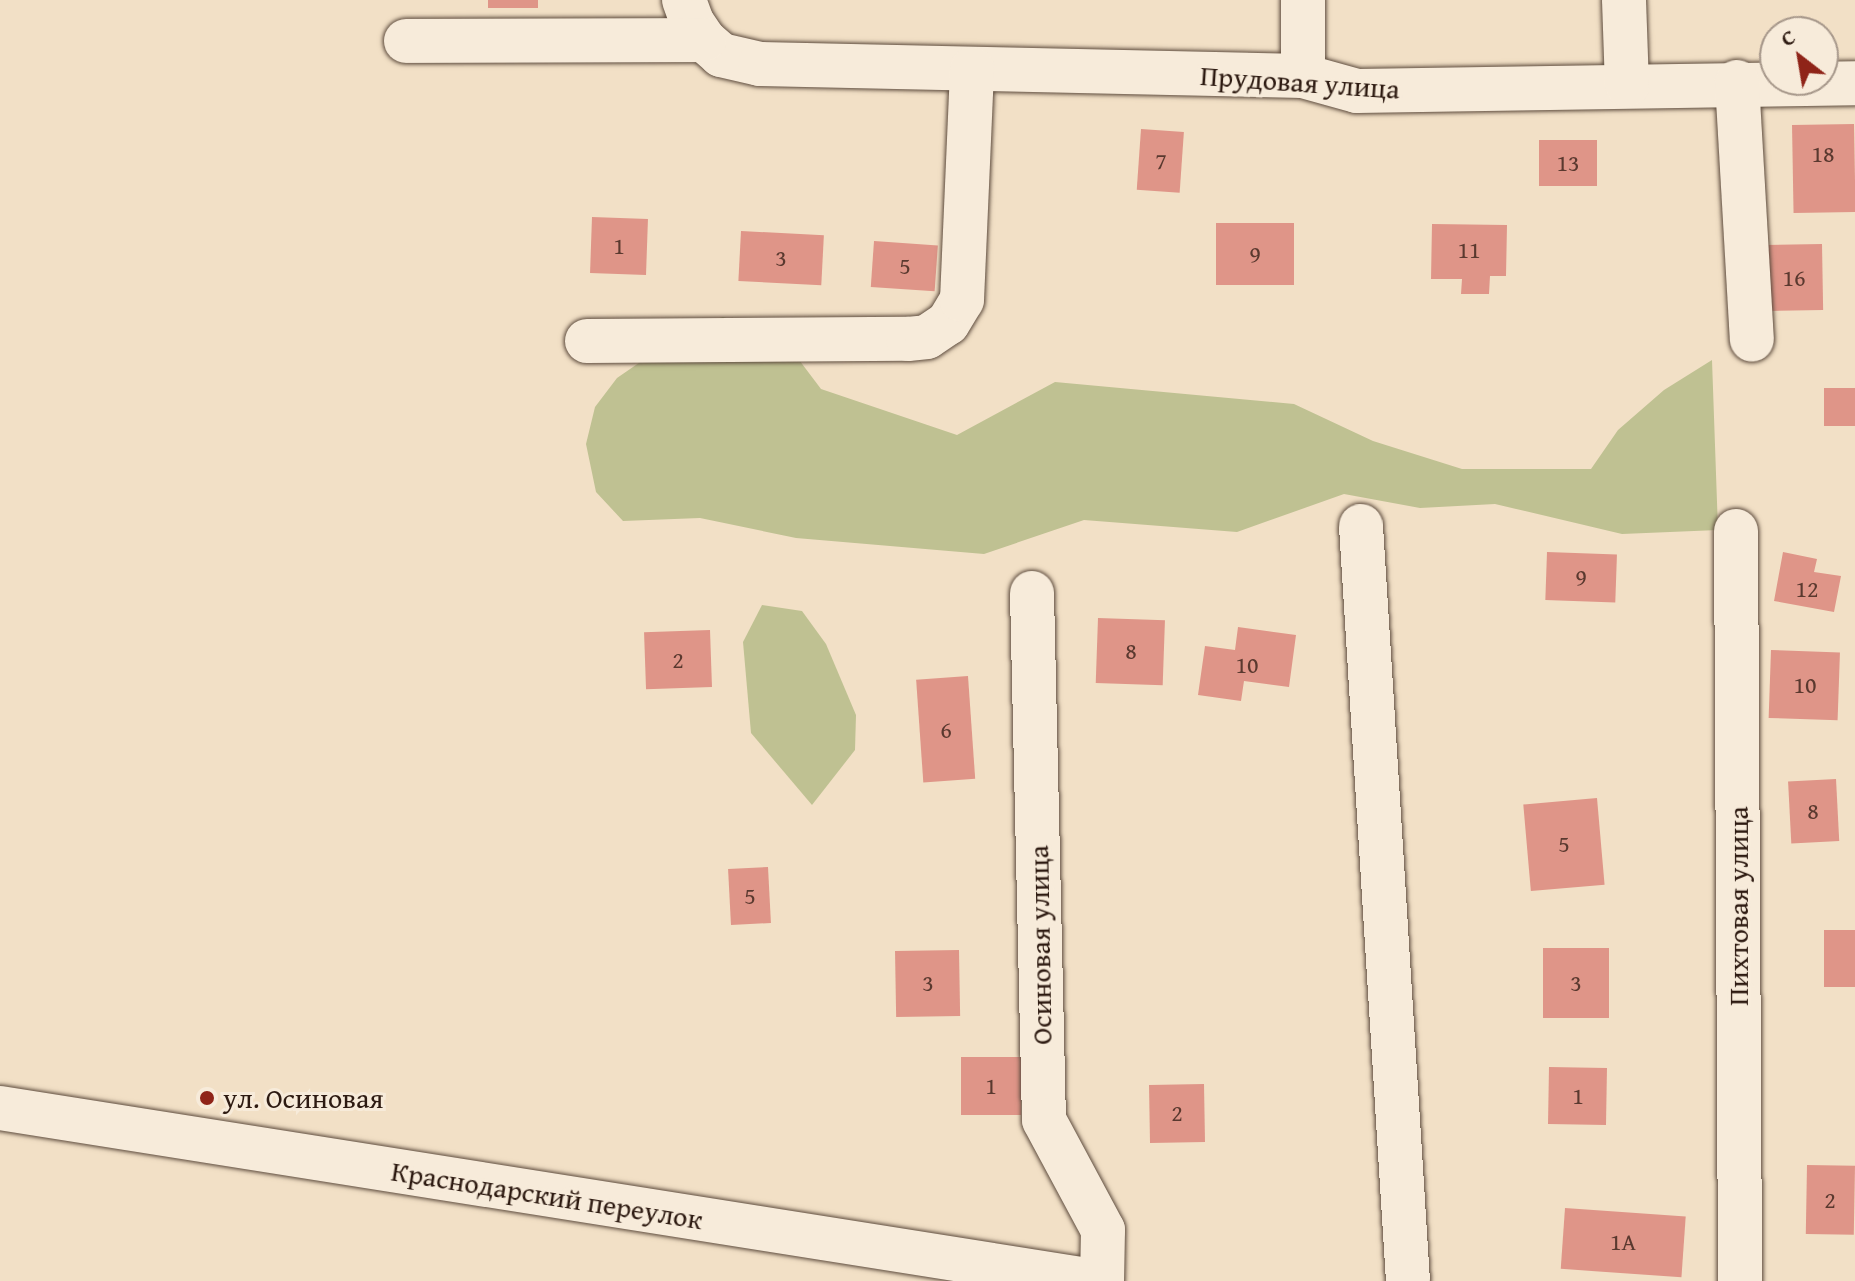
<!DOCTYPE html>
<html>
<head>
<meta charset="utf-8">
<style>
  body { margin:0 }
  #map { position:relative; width:1855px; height:1281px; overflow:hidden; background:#f2e0c6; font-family:"Gentium Book Plus",serif }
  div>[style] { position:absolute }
  .green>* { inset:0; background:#bfc192 }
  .building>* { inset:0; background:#df9588; transform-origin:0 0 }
  .roads { filter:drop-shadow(0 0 2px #5e4c3e) drop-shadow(0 0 2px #5e4c3e) }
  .minor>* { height:44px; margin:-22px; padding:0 22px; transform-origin:22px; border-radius:22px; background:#f7ebda }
  .dots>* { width:22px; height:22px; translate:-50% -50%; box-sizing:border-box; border:4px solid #f7ebda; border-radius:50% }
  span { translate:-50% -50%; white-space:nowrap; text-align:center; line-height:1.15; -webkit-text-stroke:6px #f7ebda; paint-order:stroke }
  .number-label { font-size:24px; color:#5a392f }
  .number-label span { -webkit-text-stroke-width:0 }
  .street-label { font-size:28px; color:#2d1a11 }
  .poi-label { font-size:28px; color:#2d1a11 }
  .left { translate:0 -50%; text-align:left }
  .north { position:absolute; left:1759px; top:16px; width:80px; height:80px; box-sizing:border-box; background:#f7ebda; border:2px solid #a6978a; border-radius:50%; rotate:329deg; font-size:22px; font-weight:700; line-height:32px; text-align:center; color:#2d1a11 }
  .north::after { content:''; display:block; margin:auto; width:28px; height:36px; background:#8f2418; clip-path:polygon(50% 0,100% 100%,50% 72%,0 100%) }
</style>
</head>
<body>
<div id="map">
  <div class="green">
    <i style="clip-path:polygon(723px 317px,778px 332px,821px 389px,957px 435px,1055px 382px,1294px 404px,1373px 441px,1462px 469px,1591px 469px,1618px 430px,1664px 390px,1712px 360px,1718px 530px,1622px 534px,1495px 504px,1420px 508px,1344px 494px,1237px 532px,1084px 520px,984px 554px,796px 538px,700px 518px,623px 521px,596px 492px,586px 444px,595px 407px,617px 378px,694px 325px)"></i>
    <i style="clip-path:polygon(762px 605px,802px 611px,826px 644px,856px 715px,855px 750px,812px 805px,751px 733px,743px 642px)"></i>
  </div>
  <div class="building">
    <i style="left:488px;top:0;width:50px;height:8px"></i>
    <i style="left:1854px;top:124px;width:88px;height:62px;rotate:89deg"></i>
    <i style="left:1141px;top:129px;width:43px;height:61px;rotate:4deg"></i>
    <i style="left:1539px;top:140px;width:58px;height:46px"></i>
    <i style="left:592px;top:217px;width:56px;height:56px;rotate:2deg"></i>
    <i style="left:1216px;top:223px;width:78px;height:62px"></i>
    <i style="clip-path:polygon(1432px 224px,1507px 225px,1506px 276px,1490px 276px,1489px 294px,1461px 294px,1462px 279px,1431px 279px)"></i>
    <i style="left:741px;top:231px;width:83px;height:50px;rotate:3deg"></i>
    <i style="left:874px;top:241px;width:64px;height:46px;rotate:4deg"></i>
    <i style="left:1822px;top:244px;width:66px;height:56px;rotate:89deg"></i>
    <i style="left:1824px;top:388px;width:31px;height:38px"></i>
    <i style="left:1547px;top:552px;width:70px;height:48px;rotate:2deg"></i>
    <i style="clip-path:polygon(1783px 552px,1817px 559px,1814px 572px,1841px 576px,1834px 612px,1774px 601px)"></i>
    <i style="left:1098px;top:618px;width:67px;height:65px;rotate:2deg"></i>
    <i style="clip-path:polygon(1238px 627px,1296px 635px,1289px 687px,1244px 681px,1241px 701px,1198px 695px,1205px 646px,1235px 650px)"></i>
    <i style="left:710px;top:630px;width:57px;height:66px;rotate:88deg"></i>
    <i style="left:1771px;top:650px;width:69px;height:68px;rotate:2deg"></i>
    <i style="left:968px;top:676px;width:103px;height:52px;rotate:86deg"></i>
    <i style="left:1836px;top:779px;width:62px;height:48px;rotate:87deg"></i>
    <i style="left:1597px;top:798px;width:87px;height:74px;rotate:85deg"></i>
    <i style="left:768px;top:867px;width:56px;height:40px;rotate:87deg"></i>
    <i style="left:1855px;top:930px;width:57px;height:31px;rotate:90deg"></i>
    <i style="left:1543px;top:948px;width:66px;height:70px"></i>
    <i style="left:959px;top:950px;width:66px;height:64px;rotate:89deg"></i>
    <i style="left:961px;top:1057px;width:60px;height:58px"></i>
    <i style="left:1549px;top:1067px;width:58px;height:57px;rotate:1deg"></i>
    <i style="left:1204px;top:1084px;width:58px;height:55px;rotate:89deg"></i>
    <i style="left:1807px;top:1165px;width:48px;height:69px;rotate:1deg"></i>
    <i style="left:1565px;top:1208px;width:121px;height:61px;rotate:4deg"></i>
  </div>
  <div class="roads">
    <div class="minor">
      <i style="left:684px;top:0;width:23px;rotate:70deg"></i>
      <i style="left:692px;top:22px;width:22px;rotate:56deg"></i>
      <i style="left:704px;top:40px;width:23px;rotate:41deg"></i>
      <i style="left:721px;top:55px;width:40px;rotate:13deg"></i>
      <i style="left:760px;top:64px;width:543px;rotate:1.27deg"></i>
      <i style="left:1303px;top:76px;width:56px;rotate:15.5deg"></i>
      <i style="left:1357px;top:91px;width:498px;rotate:-0.9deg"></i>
      <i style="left:1303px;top:0;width:76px;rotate:90deg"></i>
      <i style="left:1624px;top:0;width:85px;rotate:88deg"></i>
      <i style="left:406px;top:41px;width:298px;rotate:-0.2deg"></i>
      <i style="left:1737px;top:82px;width:258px;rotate:86.7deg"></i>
      <i style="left:587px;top:341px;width:321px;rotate:-0.4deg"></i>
      <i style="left:908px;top:339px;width:19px;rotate:-6deg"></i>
      <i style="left:927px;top:337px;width:25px;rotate:-34deg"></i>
      <i style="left:948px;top:323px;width:27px;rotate:-59deg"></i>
      <i style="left:962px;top:300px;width:231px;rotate:-87.5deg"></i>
      <i style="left:1361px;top:526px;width:756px;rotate:86.44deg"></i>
      <i style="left:1736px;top:531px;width:750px;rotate:89.69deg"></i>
      <i style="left:1032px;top:593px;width:527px;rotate:88.7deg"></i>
      <i style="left:1044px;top:1120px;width:125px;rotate:61.8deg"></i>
      <i style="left:1103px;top:1230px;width:51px;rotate:91.1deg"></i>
      <i style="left:0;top:1108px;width:1107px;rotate:8.99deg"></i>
    </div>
  </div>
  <div class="dots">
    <i style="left:207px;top:1098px;background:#8f2418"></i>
  </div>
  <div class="number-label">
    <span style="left:1823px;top:154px">18</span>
    <span style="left:1161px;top:161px">7</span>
    <span style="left:1568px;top:163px">13</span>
    <span style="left:619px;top:246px">1</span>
    <span style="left:1469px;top:250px">11</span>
    <span style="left:1255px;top:254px">9</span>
    <span style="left:781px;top:258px">3</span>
    <span style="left:905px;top:266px">5</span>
    <span style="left:1794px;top:278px">16</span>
    <span style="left:1581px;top:577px">9</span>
    <span style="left:1807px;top:589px">12</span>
    <span style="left:1131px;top:651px">8</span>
    <span style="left:678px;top:660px">2</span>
    <span style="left:1247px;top:665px">10</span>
    <span style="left:1805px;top:685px">10</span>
    <span style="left:946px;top:730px">6</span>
    <span style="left:1813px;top:811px">8</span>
    <span style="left:1564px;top:844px">5</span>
    <span style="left:750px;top:896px">5</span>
    <span style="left:928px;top:983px">3</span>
    <span style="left:1576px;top:983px">3</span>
    <span style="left:991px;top:1086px">1</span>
    <span style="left:1578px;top:1096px">1</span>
    <span style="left:1177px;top:1113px">2</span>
    <span style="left:1830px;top:1200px">2</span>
    <span style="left:1623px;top:1242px">1А</span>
  </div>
  <div class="street-label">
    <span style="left:1300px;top:82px;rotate:4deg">Прудовая улица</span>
    <span style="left:1738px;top:906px;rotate:-90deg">Пихтовая улица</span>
    <span style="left:1040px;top:945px;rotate:-91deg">Осиновая улица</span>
    <span style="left:547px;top:1195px;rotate:9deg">Краснодарский переулок</span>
  </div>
  <div class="poi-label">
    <span class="left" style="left:223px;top:1098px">ул. Осиновая</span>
  </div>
  <div class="north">С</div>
</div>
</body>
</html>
